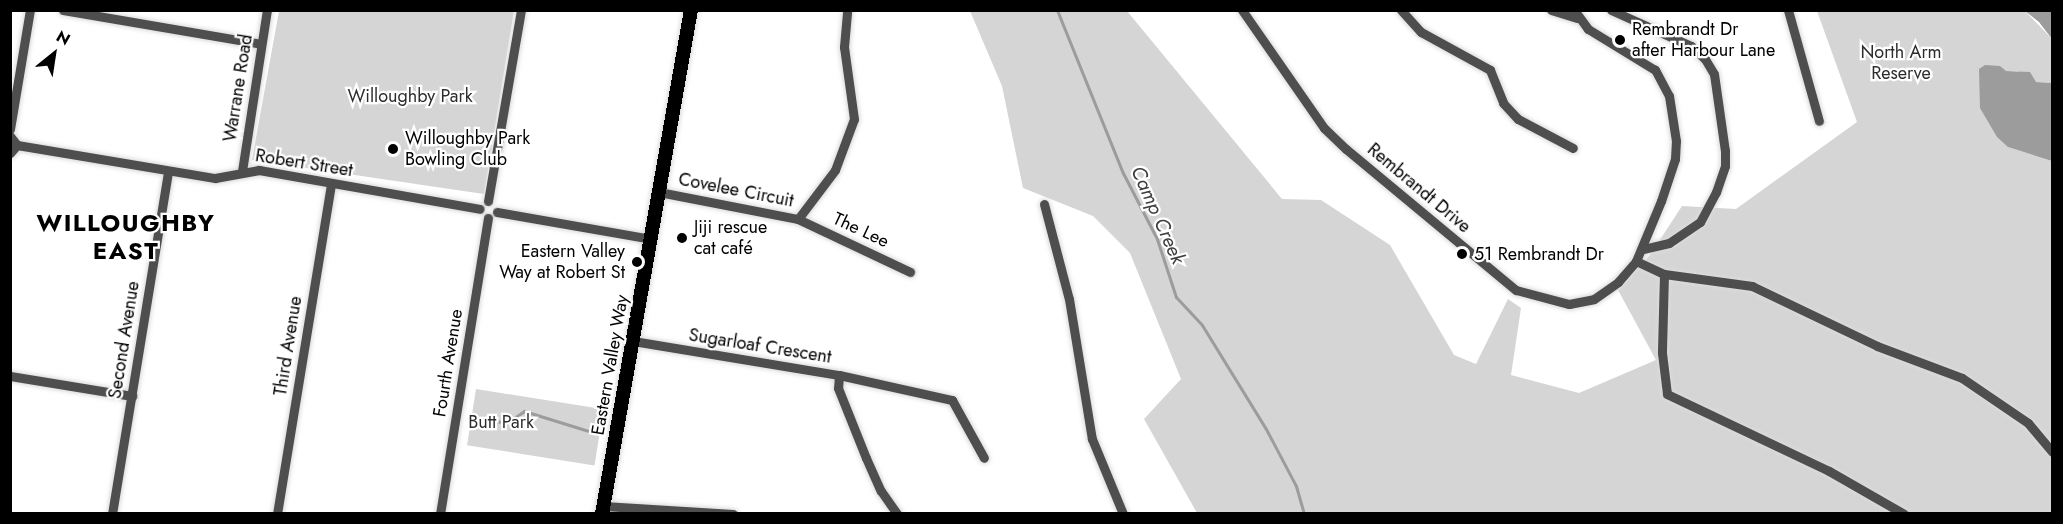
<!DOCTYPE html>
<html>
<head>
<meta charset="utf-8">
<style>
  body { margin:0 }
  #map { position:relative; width:2063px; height:524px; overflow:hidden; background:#fff; font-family:Jost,sans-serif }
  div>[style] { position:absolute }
  .green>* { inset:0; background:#d5d5d5; transform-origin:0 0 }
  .water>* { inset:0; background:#9c9c9c }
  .stream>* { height:3px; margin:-1.5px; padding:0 1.5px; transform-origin:1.5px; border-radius:1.5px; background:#9c9c9c }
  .roads { filter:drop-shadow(0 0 2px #dbdbdb) drop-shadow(0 0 2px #dbdbdb) }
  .minor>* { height:9px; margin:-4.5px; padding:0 4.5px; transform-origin:4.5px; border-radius:4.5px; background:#4e4e4e }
  .primary>* { height:14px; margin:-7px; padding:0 7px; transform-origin:7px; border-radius:7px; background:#000 }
  .dots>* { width:16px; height:16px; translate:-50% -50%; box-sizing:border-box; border:3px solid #fff; border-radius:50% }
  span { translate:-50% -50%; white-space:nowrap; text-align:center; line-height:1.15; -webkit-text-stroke:4.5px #fff; paint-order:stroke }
  .poi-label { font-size:18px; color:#000 }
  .left { translate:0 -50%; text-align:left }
  .right { translate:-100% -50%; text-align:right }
  .park-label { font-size:18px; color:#2c2c2c }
  .street-label { font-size:18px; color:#000 }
  .water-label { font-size:20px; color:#3d3d3d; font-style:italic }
  .district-label { font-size:24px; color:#000; font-weight:700; letter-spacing:1.5px }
  .frame { position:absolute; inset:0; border:12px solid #000; pointer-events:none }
  .north { position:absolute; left:24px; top:24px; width:60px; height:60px; -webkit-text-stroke:4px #fff; paint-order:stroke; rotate:30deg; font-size:16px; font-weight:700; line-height:24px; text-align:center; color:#000 }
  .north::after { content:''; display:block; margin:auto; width:21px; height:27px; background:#000; clip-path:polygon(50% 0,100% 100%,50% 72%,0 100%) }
</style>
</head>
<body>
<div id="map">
  <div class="green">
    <i style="clip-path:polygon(279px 11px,514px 11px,484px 194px,252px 160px)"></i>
    <i style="clip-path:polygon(970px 11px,1127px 11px,1282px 199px,1321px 200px,1390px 245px,1454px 355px,1476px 364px,1508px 299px,1521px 308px,1511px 375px,1579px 393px,1656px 360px,1618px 290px,1650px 255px,1682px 206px,1736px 209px,1857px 122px,1817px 11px,2025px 11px,2052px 39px,2052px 83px,2036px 82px,2018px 71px,2006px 71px,2008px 147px,2052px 161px,2052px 513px,1197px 513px,1144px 419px,1181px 379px,1130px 253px,1093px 216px,1023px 188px,1002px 86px)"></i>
    <i style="left:476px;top:389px;width:129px;height:57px;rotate:9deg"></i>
  </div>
  <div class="water">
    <i style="clip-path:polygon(2025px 11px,2052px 11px,2052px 39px,2039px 22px)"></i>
    <i style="clip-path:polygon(1985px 65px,2000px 66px,2006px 71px,2030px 72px,2036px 82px,2052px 83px,2052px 161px,2008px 147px,1997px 137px,1980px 108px,1979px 69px)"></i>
  </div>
  <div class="stream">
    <i style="left:1057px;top:10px;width:176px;rotate:68deg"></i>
    <i style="left:1123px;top:173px;width:74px;rotate:62.7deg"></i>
    <i style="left:1157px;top:239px;width:61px;rotate:71.9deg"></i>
    <i style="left:1176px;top:297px;width:38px;rotate:47deg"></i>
    <i style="left:1202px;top:325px;width:122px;rotate:58.4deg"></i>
    <i style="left:1266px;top:429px;width:64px;rotate:62.2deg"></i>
    <i style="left:1296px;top:486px;width:29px;rotate:74deg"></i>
    <i style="left:473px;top:417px;width:35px;rotate:10deg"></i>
    <i style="left:507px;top:423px;width:21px;rotate:-35deg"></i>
    <i style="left:524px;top:411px;width:71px;rotate:17.2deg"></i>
  </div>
  <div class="roads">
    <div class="minor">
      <i style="left:63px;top:10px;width:201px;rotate:9.7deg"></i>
      <i style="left:1242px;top:10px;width:144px;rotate:55.2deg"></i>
      <i style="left:1324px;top:128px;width:30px;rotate:44deg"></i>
      <i style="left:1346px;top:149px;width:221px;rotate:39.7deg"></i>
      <i style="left:1516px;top:290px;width:55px;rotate:14.8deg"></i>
      <i style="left:1569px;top:304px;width:25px;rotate:-11deg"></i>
      <i style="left:1594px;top:299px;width:29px;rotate:-35deg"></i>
      <i style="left:1618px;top:282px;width:28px;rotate:-49deg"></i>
      <i style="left:1636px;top:261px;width:65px;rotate:-67.4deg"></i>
      <i style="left:1661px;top:201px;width:44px;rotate:-71.6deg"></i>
      <i style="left:1675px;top:159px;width:18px;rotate:-87deg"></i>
      <i style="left:1676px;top:141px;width:46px;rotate:-98.8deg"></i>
      <i style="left:1669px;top:96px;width:30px;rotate:-118deg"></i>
      <i style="left:1655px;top:70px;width:79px;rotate:-148.5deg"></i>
      <i style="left:1588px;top:29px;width:24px;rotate:-126deg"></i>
      <i style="left:1401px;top:10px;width:30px;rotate:48deg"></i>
      <i style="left:1421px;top:32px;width:79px;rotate:28.8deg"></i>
      <i style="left:1490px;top:70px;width:35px;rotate:68deg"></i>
      <i style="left:1503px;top:103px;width:22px;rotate:47deg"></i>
      <i style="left:1518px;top:119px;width:62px;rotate:27.8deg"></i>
      <i style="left:1551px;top:10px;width:27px;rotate:17deg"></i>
      <i style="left:1611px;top:10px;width:88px;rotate:24.2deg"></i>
      <i style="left:1691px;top:46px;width:19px;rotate:43deg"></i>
      <i style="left:1705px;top:59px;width:17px;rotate:59deg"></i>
      <i style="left:1714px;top:74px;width:78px;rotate:81.9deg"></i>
      <i style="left:1725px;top:151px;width:15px;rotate:90deg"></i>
      <i style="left:1725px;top:166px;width:28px;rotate:109deg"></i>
      <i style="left:1716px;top:192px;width:34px;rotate:118deg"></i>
      <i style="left:1700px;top:222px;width:37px;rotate:146deg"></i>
      <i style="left:1669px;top:243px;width:28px;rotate:167deg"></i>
      <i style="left:1788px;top:10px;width:115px;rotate:74.4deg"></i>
      <i style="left:10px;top:129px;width:121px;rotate:-80.5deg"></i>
      <i style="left:10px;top:136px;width:11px;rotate:52deg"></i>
      <i style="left:17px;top:145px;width:11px;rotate:131deg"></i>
      <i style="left:17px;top:145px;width:201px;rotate:9.5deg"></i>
      <i style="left:215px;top:178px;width:45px;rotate:-10.3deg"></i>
      <i style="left:259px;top:170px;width:224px;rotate:10deg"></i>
      <i style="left:242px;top:171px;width:163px;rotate:-81.2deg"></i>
      <i style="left:659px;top:192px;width:142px;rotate:11deg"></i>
      <i style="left:798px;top:219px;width:61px;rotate:-52.9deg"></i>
      <i style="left:835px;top:170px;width:54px;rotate:-69.6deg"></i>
      <i style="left:854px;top:119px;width:73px;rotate:-97.9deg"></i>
      <i style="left:844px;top:47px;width:37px;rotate:-85deg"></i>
      <i style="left:488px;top:201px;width:194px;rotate:-80.2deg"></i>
      <i style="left:1044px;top:204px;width:98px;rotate:75.3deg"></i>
      <i style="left:1069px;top:299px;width:142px;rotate:80.7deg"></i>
      <i style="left:1092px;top:439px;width:81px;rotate:67.5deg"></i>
      <i style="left:497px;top:212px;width:156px;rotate:9.9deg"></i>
      <i style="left:798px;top:219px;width:124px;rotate:25.3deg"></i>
      <i style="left:1636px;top:261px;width:31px;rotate:25deg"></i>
      <i style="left:1664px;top:274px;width:89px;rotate:7.8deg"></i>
      <i style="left:1752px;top:286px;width:139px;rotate:25.6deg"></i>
      <i style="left:1877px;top:346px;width:91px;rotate:20.6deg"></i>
      <i style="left:1962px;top:378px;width:80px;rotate:34.3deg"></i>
      <i style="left:2028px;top:423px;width:38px;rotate:50deg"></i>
      <i style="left:1664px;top:274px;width:79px;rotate:91.5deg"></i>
      <i style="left:1662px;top:353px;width:41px;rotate:83deg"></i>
      <i style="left:1667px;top:394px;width:179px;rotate:25.4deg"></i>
      <i style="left:1829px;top:471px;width:86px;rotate:29.8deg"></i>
      <i style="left:633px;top:341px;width:209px;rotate:9.4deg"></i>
      <i style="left:839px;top:375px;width:13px;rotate:94deg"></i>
      <i style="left:838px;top:388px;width:75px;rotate:68.2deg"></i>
      <i style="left:866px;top:458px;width:36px;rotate:66deg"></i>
      <i style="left:881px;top:491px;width:28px;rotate:55deg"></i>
      <i style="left:839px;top:375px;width:116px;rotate:12.5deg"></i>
      <i style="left:952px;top:400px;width:66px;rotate:61.1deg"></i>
      <i style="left:10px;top:376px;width:124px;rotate:9.3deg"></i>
      <i style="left:604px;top:506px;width:129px;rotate:3.5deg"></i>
      <i style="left:112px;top:514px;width:347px;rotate:-80.7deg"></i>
      <i style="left:277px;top:514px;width:334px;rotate:-80.7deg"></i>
      <i style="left:440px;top:514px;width:300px;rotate:-80.8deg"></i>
    </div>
    <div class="primary">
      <i style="left:602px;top:514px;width:512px;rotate:-79.99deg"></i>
    </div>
  </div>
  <div class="dots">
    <i style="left:1620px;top:40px;background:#000"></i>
    <i style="left:393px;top:149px;background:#000"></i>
    <i style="left:682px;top:238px;background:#000"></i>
    <i style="left:1462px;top:254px;background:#000"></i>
    <i style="left:637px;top:262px;background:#000"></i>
  </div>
  <div class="poi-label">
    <span class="left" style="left:1632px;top:40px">Rembrandt Dr<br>after Harbour Lane</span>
    <span class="left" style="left:405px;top:149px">Willoughby Park<br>Bowling Club</span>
    <span class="left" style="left:694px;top:238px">Jiji rescue<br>cat café</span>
    <span class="right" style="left:625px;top:262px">Eastern Valley<br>Way at Robert St</span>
    <span class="left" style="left:1474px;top:254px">51 Rembrandt Dr</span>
  </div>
  <div class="park-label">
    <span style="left:1901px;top:63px">North Arm<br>Reserve</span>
    <span style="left:410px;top:96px">Willoughby Park</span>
    <span style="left:501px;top:422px">Butt Park</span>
  </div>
  <div class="street-label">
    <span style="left:238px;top:88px;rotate:-81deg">Warrane Road</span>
    <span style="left:304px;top:163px;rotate:9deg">Robert Street</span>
    <span style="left:1419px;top:188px;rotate:40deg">Rembrandt Drive</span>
    <span style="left:736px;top:190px;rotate:11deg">Covelee Circuit</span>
    <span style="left:861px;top:230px;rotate:25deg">The Lee</span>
    <span style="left:124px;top:340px;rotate:-81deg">Second Avenue</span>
    <span style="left:288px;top:346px;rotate:-81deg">Third Avenue</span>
    <span style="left:760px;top:346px;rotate:9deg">Sugarloaf Crescent</span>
    <span style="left:448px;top:363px;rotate:-81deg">Fourth Avenue</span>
    <span style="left:610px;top:365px;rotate:-80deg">Eastern Valley Way</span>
  </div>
  <div class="water-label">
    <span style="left:1158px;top:215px;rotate:66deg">Camp Creek</span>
  </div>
  <div class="district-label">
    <span style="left:126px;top:237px">WILLOUGHBY<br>EAST</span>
  </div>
  <div class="frame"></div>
  <div class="north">N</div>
</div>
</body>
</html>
